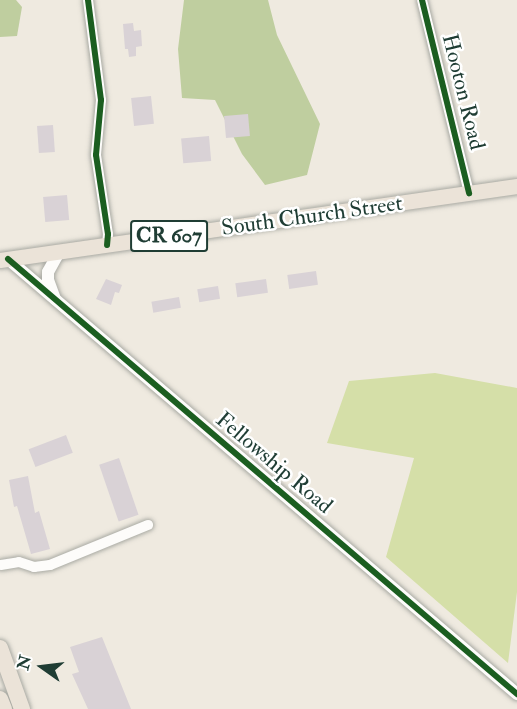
<!DOCTYPE html>
<html>
<head>
<meta charset="utf-8">
<style>
  body { margin:0 }
  #map { position:relative; width:517px; height:709px; overflow:hidden; background:#efeae0; font-family:"IM FELL Double Pica",serif }
  div>[style] { position:absolute }
  .green>* { inset:0; background:#d5dfa8 }
  .forest>* { inset:0; background:#bfce9f }
  .building>* { inset:0; background:#d9d2d6; transform-origin:0 0 }
  .roads { filter:drop-shadow(0 0 2px #a9aaa3) drop-shadow(0 0 2px #a9aaa3) }
  .minor>* { height:10px; margin:-5px; padding:0 5px; transform-origin:5px; border-radius:5px; background:#fdfcfa }
  .tertiary>* { height:12px; margin:-6px; padding:0 6px; transform-origin:6px; border-radius:6px; background:#fdfcfa }
  .primary>* { height:15px; margin:-7.5px; padding:0 7.5px; transform-origin:7.5px; border-radius:7.5px; background:#ebe3d8 }
  .trunk>* { height:16px; margin:-8px; padding:0 8px; transform-origin:8px; border-radius:8px; background:#ebe3d8 }
  .cycleway>* { height:6px; margin:-3px; padding:0 3px; transform-origin:3px; border-radius:3px; background:#1b5e20 }
  span { translate:-50% -50%; white-space:nowrap; text-align:center; line-height:1.15; -webkit-text-stroke:5px #fff; paint-order:stroke }
  .shield-label span { padding:2px 4px; background:#fff; border:2px solid; border-radius:4px; -webkit-text-stroke-width:0 }
  .shield-label { font-size:21px; color:#1f3d34; font-weight:700 }
  .street-label { font-size:22px; color:#1f3d34 }
  .north { position:absolute; left:12px; top:637px; width:60px; height:60px; -webkit-text-stroke:4px #fff; paint-order:stroke; rotate:284deg; font-size:16px; font-weight:700; line-height:24px; text-align:center; color:#1f3d34 }
  .north::after { content:''; display:block; margin:auto; width:21px; height:27px; background:#1f3d34; clip-path:polygon(50% 0,100% 100%,50% 72%,0 100%) }
</style>
</head>
<body>
<div id="map">
  <div class="green">
    <i style="clip-path:polygon(435px 373px,517px 388px,517px 592px,508px 663px,386px 557px,414px 458px,327px 443px,349px 381px)"></i>
  </div>
  <div class="forest">
    <i style="clip-path:polygon(0 0,16px 0,22px 7px,17px 36px,0 37px)"></i>
    <i style="clip-path:polygon(184px 0,268px 0,277px 35px,320px 124px,307px 175px,265px 185px,242px 154px,215px 100px,182px 98px,178px 49px)"></i>
  </div>
  <div class="building">
    <i style="clip-path:polygon(133px 23px,134px 31px,141px 30px,142px 46px,136px 47px,136px 56px,129px 57px,128px 49px,125px 49px,123px 24px)"></i>
    <i style="left:151px;top:96px;width:28px;height:20px;rotate:84deg"></i>
    <i style="left:248px;top:114px;width:22px;height:24px;rotate:85deg"></i>
    <i style="left:53px;top:125px;width:27px;height:16px;rotate:86deg"></i>
    <i style="left:209px;top:136px;width:25px;height:28px;rotate:85deg"></i>
    <i style="left:67px;top:195px;width:25px;height:24px;rotate:85deg"></i>
    <i style="left:316px;top:271px;width:14px;height:29px;rotate:82deg"></i>
    <i style="clip-path:polygon(106px 279px,122px 285px,119px 293px,115px 292px,111px 305px,96px 299px)"></i>
    <i style="left:266px;top:279px;width:14px;height:31px;rotate:82deg"></i>
    <i style="left:218px;top:286px;width:13px;height:21px;rotate:81deg"></i>
    <i style="left:179px;top:297px;width:11px;height:28px;rotate:80deg"></i>
    <i style="left:66px;top:435px;width:19px;height:40px;rotate:69deg"></i>
    <i style="left:119px;top:458px;width:60px;height:21px;rotate:71deg"></i>
    <i style="clip-path:polygon(28px 476px,35px 513px,39px 511px,50px 549px,31px 554px,17px 506px,14px 507px,9px 480px)"></i>
    <i style="clip-path:polygon(102px 637px,131px 709px,88px 709px,72px 674px,79px 672px,70px 647px)"></i>
  </div>
  <div class="roads">
    <div class="minor">
      <i style="left:88px;top:0;width:101px;rotate:82.6deg"></i>
      <i style="left:101px;top:100px;width:55px;rotate:95.2deg"></i>
      <i style="left:96px;top:155px;width:80px;rotate:81.4deg"></i>
      <i style="left:108px;top:234px;width:11px;rotate:95deg"></i>
      <i style="left:422px;top:0;width:199px;rotate:76.3deg"></i>
      <i style="left:1px;top:565px;width:18px;rotate:-9deg"></i>
      <i style="left:19px;top:562px;width:16px;rotate:18deg"></i>
      <i style="left:34px;top:567px;width:16px;rotate:-7deg"></i>
      <i style="left:50px;top:565px;width:106px;rotate:-22.2deg"></i>
    </div>
    <div class="tertiary">
      <i style="left:8px;top:259px;width:670px;rotate:40.52deg"></i>
      <i style="left:55px;top:299px;width:20px;rotate:-110deg"></i>
      <i style="left:48px;top:280px;width:8px;rotate:-90deg"></i>
      <i style="left:48px;top:272px;width:23px;rotate:-61deg"></i>
    </div>
    <div class="primary">
      <i style="left:0;top:260px;width:522px;rotate:-8.15deg"></i>
    </div>
    <div class="trunk">
      <i style="left:0;top:648px;width:65px;rotate:70.2deg"></i>
      <i style="left:0;top:699px;width:11px;rotate:68deg"></i>
    </div>
  </div>
  <div class="cycleway">
    <i style="left:88px;top:0;width:101px;rotate:82.6deg"></i>
    <i style="left:101px;top:100px;width:55px;rotate:95.2deg"></i>
    <i style="left:96px;top:155px;width:80px;rotate:81.4deg"></i>
    <i style="left:108px;top:234px;width:11px;rotate:95deg"></i>
    <i style="left:422px;top:0;width:199px;rotate:76.3deg"></i>
    <i style="left:8px;top:259px;width:670px;rotate:40.52deg"></i>
  </div>
  <div class="shield-label">
    <span style="left:169px;top:236px">CR 607</span>
  </div>
  <div class="street-label">
    <span style="left:463px;top:92px;rotate:76deg">Hooton Road</span>
    <span style="left:312px;top:216px;rotate:-8deg">South Church Street</span>
    <span style="left:274px;top:463px;rotate:40deg">Fellowship Road</span>
  </div>
  <div class="north">N</div>
</div>
</body>
</html>
